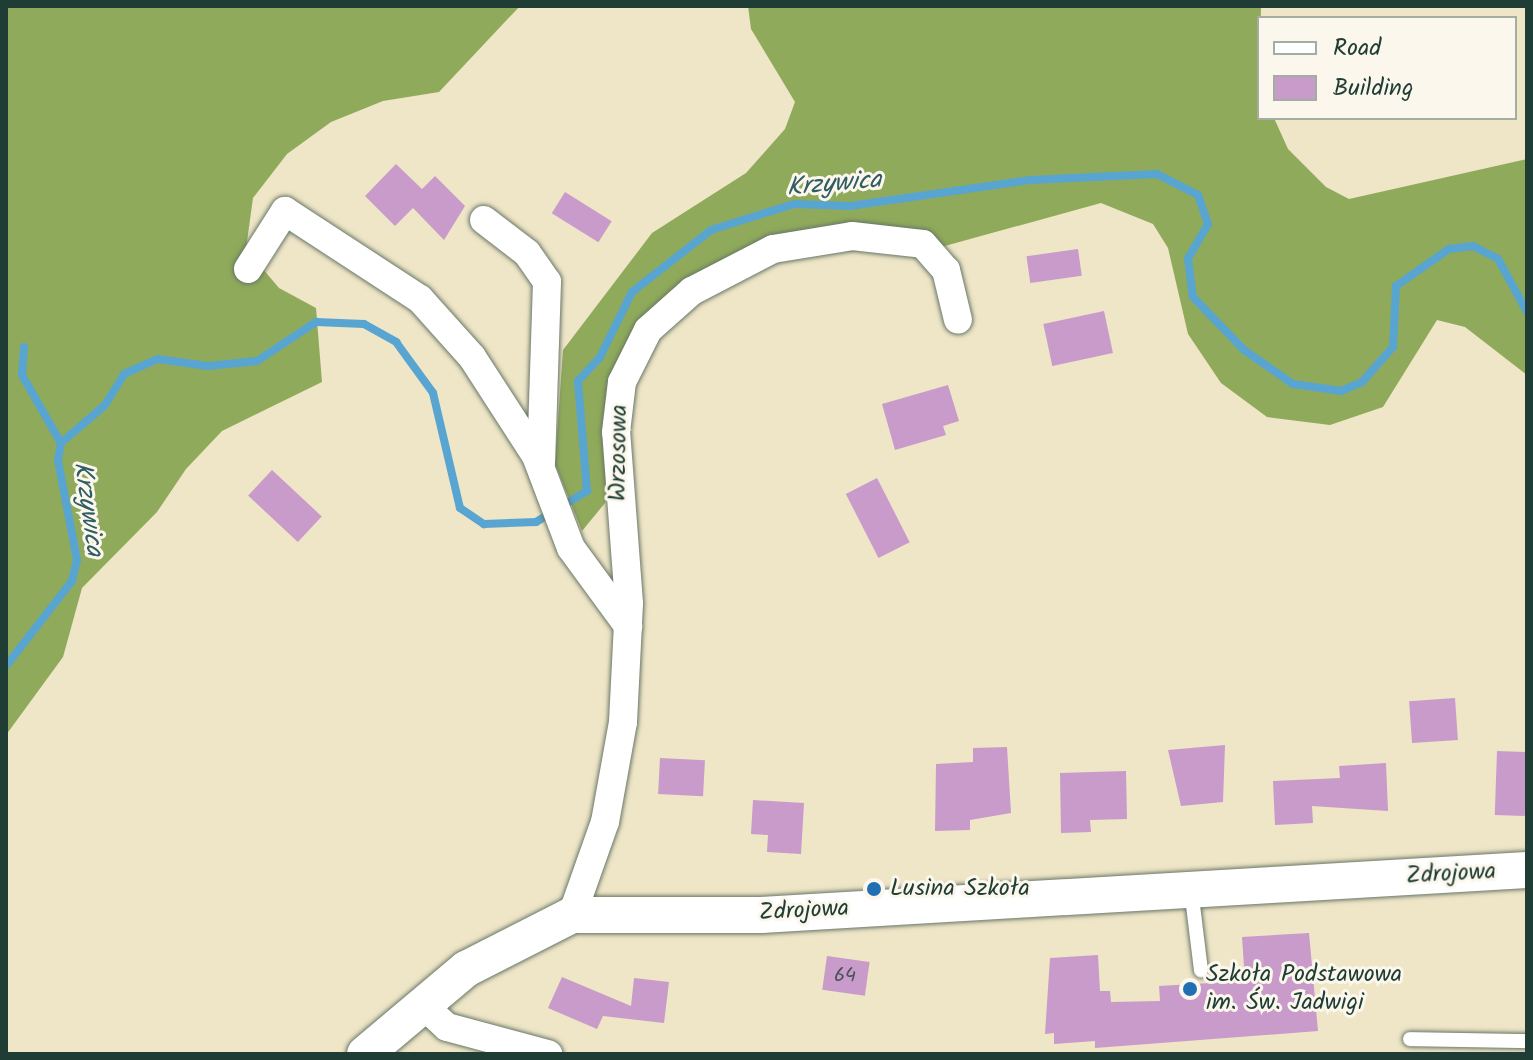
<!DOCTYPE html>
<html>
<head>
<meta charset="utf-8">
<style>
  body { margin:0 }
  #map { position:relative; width:1533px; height:1060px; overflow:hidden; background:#efe5c7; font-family:Kalam,sans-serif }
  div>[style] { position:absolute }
  .forest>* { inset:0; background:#90aa5b }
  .stream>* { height:8px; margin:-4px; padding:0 4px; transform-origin:4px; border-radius:4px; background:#58a5d1 }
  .building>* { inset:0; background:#c89bca; transform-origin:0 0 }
  .roads { filter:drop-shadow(0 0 2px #687867) drop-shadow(0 0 2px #687867) }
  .service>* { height:14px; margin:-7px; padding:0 7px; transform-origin:7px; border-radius:7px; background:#fff }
  .minor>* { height:28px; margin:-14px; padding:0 14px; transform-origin:14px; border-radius:14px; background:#fff }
  .tertiary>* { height:36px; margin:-18px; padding:0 18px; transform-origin:18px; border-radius:18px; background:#fff }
  .dots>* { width:22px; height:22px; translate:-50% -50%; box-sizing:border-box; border:4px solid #fbf7ec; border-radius:50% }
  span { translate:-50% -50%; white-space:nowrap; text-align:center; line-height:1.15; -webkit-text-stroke:6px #fbf7ec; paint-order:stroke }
  .number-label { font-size:20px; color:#49545a }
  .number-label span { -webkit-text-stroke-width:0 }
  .street-label { font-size:24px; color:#1f3d34 }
  .poi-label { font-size:24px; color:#1f3d34 }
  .left { translate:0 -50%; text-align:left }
  .water-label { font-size:26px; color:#305c63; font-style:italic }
  .frame { position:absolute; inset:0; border:8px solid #1f3d34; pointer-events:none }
  .legend { position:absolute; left:1257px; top:16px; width:260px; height:104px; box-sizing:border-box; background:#fbf7ec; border:2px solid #a3ada2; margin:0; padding:10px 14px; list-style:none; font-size:24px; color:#1f3d34 }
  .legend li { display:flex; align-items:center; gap:16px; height:40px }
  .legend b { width:40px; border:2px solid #a3ada2 }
</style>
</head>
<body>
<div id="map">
  <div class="forest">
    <i style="clip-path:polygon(6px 6px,520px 6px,439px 92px,383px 101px,331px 122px,287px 154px,253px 198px,246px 249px,279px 288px,316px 308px,322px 382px,222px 431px,186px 469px,157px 512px,82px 588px,63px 657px,6px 735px)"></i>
    <i style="clip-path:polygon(748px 6px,1261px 6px,1259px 118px,1274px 118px,1288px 149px,1326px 187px,1349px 199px,1527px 159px,1527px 375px,1465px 327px,1437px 320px,1383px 407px,1330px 425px,1267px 417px,1221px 383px,1188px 334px,1168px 248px,1153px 224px,1101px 203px,934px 249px,759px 254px,645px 328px,605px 503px,582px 531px,555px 464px,563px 350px,652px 233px,746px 173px,785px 129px,795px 102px,751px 29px)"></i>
  </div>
  <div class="stream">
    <i style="left:24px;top:347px;width:28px;rotate:94deg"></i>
    <i style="left:22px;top:375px;width:78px;rotate:60.2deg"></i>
    <i style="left:6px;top:666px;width:108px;rotate:-52.2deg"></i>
    <i style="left:72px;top:581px;width:22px;rotate:-77deg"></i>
    <i style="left:77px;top:560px;width:102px;rotate:-100.8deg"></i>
    <i style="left:58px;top:460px;width:17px;rotate:-80deg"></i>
    <i style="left:61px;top:443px;width:58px;rotate:-40.8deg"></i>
    <i style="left:105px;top:405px;width:36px;rotate:-58deg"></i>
    <i style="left:124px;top:374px;width:37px;rotate:-24deg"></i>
    <i style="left:158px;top:359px;width:50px;rotate:8deg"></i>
    <i style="left:208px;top:366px;width:49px;rotate:-5.8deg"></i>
    <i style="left:257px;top:361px;width:71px;rotate:-33.5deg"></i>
    <i style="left:316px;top:322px;width:48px;rotate:2.4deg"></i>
    <i style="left:364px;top:324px;width:37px;rotate:29deg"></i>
    <i style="left:396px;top:342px;width:63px;rotate:54deg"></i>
    <i style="left:433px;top:393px;width:118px;rotate:76.8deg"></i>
    <i style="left:460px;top:508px;width:29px;rotate:34deg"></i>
    <i style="left:484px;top:524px;width:52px;rotate:-2.2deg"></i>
    <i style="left:536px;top:522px;width:60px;rotate:-31.3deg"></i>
    <i style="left:587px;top:491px;width:110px;rotate:-94.7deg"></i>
    <i style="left:578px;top:381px;width:33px;rotate:-47deg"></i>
    <i style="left:600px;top:357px;width:72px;rotate:-63.8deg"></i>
    <i style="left:632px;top:292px;width:100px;rotate:-38.1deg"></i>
    <i style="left:711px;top:230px;width:87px;rotate:-17.4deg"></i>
    <i style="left:794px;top:204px;width:56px;rotate:2deg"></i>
    <i style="left:850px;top:206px;width:183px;rotate:-8.2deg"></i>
    <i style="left:1031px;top:180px;width:126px;rotate:-2.7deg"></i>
    <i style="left:1157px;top:174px;width:46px;rotate:27.1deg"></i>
    <i style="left:1198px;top:195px;width:31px;rotate:71deg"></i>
    <i style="left:1208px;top:224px;width:39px;rotate:120deg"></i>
    <i style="left:1188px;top:258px;width:39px;rotate:83deg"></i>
    <i style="left:1193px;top:297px;width:74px;rotate:46.1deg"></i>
    <i style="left:1244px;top:350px;width:60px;rotate:34.8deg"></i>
    <i style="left:1293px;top:384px;width:49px;rotate:8.3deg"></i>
    <i style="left:1341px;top:391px;width:23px;rotate:-23deg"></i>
    <i style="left:1362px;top:382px;width:47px;rotate:-48.5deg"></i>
    <i style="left:1393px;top:347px;width:61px;rotate:-87.2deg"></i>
    <i style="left:1396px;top:286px;width:65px;rotate:-34.9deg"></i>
    <i style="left:1449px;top:249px;width:24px;rotate:-7deg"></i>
    <i style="left:1473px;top:246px;width:28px;rotate:27deg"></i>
    <i style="left:1498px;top:259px;width:60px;rotate:61.3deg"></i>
  </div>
  <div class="building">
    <i style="clip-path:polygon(396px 164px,422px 189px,435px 176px,465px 206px,444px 240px,413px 208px,395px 226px,365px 196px)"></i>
    <i style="left:565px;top:192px;width:55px;height:25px;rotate:32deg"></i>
    <i style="left:1078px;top:249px;width:27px;height:52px;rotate:82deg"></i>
    <i style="left:1104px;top:311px;width:43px;height:62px;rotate:78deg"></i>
    <i style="clip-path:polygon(948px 385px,959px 421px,943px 426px,946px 435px,895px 450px,882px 404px)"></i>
    <i style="left:272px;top:470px;width:68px;height:35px;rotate:43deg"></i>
    <i style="left:877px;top:478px;width:72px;height:35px;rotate:63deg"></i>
    <i style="left:1455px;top:698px;width:42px;height:46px;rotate:86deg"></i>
    <i style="clip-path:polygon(1225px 745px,1223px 802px,1181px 806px,1168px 750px)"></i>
    <i style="clip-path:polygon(1007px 747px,1011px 813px,970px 820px,970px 830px,935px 831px,936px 764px,973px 762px,973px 748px)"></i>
    <i style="left:1497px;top:751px;width:30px;height:64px;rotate:2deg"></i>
    <i style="left:660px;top:758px;width:45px;height:36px;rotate:3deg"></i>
    <i style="clip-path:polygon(1386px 763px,1388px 811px,1312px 806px,1313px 823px,1275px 825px,1273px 781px,1340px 778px,1339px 766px)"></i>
    <i style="clip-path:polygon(1126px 771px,1127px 819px,1090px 820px,1091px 832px,1061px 833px,1060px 773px)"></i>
    <i style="clip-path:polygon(753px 800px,804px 803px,801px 854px,767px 852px,768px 835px,751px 834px)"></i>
    <i style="clip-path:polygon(1309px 933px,1318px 1031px,1095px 1048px,1095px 1041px,1054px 1044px,1054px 1033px,1045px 1034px,1050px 958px,1098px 955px,1100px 991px,1110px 991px,1111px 1002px,1160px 1001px,1159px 986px,1245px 981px,1242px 937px)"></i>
    <i style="left:827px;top:956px;width:43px;height:34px;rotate:8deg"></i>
    <i style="clip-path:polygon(562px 977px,631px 1006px,634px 978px,669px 982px,664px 1023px,603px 1016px,597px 1029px,548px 1008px)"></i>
  </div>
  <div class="roads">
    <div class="service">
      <i style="left:1191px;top:889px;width:82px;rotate:83deg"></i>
      <i style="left:1410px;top:1039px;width:117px;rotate:1deg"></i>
    </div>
    <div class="minor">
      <i style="left:484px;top:220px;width:54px;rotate:37.5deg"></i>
      <i style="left:527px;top:253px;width:35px;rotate:55deg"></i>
      <i style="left:547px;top:282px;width:181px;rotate:91.9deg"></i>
      <i style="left:248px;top:269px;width:69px;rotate:-57.5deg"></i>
      <i style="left:285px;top:211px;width:161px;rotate:33.1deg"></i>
      <i style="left:420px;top:299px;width:78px;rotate:48.1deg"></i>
      <i style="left:472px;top:357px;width:118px;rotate:57.1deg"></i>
      <i style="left:536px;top:456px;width:98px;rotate:69.2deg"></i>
      <i style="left:571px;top:548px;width:97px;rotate:53.8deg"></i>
      <i style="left:572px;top:915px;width:99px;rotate:-70.5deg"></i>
      <i style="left:605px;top:822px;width:102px;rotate:-79.8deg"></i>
      <i style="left:623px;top:722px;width:119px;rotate:-87.1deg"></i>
      <i style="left:629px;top:603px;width:171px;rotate:-94.3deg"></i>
      <i style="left:616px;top:432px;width:50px;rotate:-83.2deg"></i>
      <i style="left:622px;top:382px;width:58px;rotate:-63.4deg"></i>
      <i style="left:648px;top:330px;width:59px;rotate:-41.6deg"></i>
      <i style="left:692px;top:291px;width:91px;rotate:-27.4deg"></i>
      <i style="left:773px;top:249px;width:80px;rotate:-9.3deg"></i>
      <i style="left:852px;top:236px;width:71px;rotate:6.4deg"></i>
      <i style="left:923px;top:244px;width:35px;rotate:49deg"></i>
      <i style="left:946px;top:270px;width:51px;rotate:76.5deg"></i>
      <i style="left:421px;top:1003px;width:35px;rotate:43deg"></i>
      <i style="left:447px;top:1027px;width:105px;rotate:15deg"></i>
    </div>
    <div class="tertiary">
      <i style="left:365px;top:1054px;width:132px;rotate:-40.1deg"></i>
      <i style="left:466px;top:969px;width:119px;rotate:-27deg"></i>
      <i style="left:572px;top:915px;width:189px"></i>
      <i style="left:761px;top:915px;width:767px;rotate:-3.36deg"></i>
    </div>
  </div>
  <div class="dots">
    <i style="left:874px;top:889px;background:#1f6fb2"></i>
    <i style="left:1190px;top:989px;background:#1f6fb2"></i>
  </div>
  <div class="number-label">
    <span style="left:845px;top:976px">64</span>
  </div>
  <div class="street-label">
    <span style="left:619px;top:453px;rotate:-89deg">Wrzosowa</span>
    <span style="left:1451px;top:874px;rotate:-3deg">Zdrojowa</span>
    <span style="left:804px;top:911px;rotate:-3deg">Zdrojowa</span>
  </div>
  <div class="poi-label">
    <span class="left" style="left:890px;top:889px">Lusina Szkoła</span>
    <span class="left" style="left:1206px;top:989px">Szkoła Podstawowa<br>im. Św. Jadwigi</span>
  </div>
  <div class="water-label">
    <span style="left:834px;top:185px;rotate:-5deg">Krzywica</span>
    <span style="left:87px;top:509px;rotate:82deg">Krzywica</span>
  </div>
  <div class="frame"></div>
  <ul class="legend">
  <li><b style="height:10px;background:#fff"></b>Road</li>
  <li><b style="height:22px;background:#c89bca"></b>Building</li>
  </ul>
</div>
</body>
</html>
